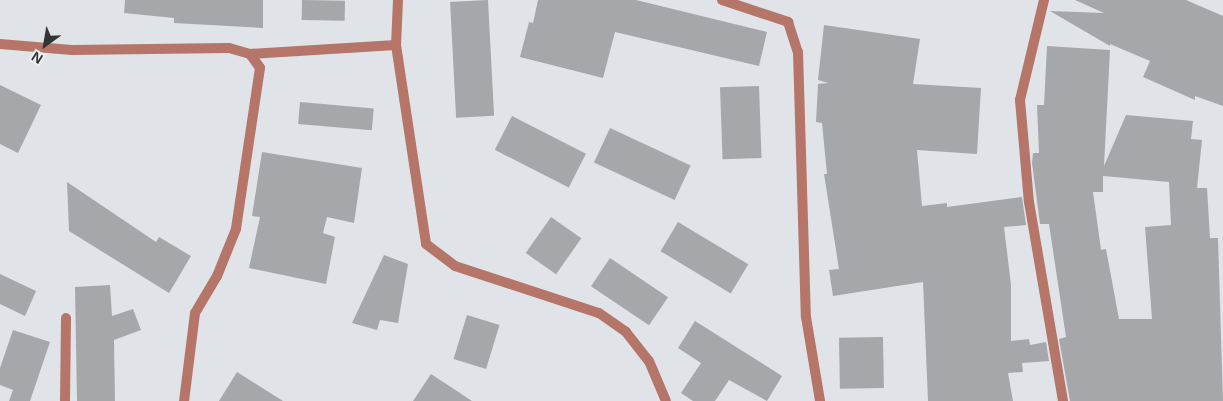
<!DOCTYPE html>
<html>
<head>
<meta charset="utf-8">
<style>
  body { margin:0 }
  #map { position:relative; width:1223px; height:401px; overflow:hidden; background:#e0e3e7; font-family:Arial,sans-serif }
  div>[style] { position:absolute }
  .building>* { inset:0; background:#a5a7ab; transform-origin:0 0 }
  .minor>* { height:10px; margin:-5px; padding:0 5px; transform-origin:5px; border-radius:5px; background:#b67569 }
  span { translate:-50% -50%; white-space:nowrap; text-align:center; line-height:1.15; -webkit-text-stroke:4px #edf0f4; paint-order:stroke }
  .north { position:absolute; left:20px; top:20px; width:50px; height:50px; -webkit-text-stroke:4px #edf0f4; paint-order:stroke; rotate:212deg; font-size:14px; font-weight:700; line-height:20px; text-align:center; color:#323335 }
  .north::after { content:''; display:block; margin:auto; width:18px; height:22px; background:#323335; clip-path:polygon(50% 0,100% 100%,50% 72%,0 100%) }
</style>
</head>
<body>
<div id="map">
  <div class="building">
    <i style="clip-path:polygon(125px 0,263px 0,263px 28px,174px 23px,174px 18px,124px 13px)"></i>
    <i style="left:302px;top:0;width:43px;height:20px;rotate:1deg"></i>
    <i style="left:488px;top:0;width:116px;height:38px;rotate:87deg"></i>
    <i style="clip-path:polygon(538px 0,636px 0,767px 32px,759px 66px,615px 32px,603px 78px,520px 57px,529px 22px,533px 23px)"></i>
    <i style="clip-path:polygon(1075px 0,1186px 0,1223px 16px,1223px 106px,1195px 96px,1195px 100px,1143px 77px,1150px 61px,1110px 44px,1110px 46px,1050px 11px,1104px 13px)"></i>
    <i style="clip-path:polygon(824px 25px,920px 39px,913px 84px,981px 88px,977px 154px,917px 150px,922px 206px,947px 203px,947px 207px,1022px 197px,1026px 225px,1004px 227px,1011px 285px,1011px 341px,1029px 339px,1030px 345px,1046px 342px,1049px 361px,1022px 363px,1023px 372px,1008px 373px,1013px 401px,928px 401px,923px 282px,833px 296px,829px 270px,839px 269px,824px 174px,827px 174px,822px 123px,816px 122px,818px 84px,828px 83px,818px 80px)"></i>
    <i style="clip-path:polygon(evenodd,1047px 46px,1110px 50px,1104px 166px,1126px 115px,1193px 121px,1191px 139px,1202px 140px,1197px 188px,1207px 188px,1210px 238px,1218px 238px,1223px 401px,1070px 401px,1059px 339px,1066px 337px,1049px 224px,1040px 224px,1032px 163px,1033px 153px,1039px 153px,1037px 105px,1044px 105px,1047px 46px,1103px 176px,1169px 182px,1171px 225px,1145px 227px,1152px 319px,1119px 319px,1106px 249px,1101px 250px,1093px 192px,1103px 192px,1103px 176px)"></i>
    <i style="clip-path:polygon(0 85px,41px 105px,18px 153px,0 144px)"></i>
    <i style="left:759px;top:86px;width:72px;height:39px;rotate:88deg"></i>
    <i style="left:300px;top:102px;width:74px;height:22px;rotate:5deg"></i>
    <i style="left:512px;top:116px;width:83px;height:38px;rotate:27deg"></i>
    <i style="left:610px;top:128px;width:89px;height:38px;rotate:25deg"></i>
    <i style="clip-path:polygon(262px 152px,362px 168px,354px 223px,327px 217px,323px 233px,335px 237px,326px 284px,249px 268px,260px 217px,252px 216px)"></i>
    <i style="clip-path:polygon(67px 182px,156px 242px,159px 237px,191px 256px,169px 293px,69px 231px)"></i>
    <i style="left:551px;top:217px;width:37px;height:44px;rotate:35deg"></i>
    <i style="left:678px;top:222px;width:82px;height:34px;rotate:31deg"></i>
    <i style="clip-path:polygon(384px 255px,408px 264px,398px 323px,380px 320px,377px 330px,352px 323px)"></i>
    <i style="left:610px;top:258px;width:70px;height:34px;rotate:34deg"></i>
    <i style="clip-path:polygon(0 274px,36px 291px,25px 316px,0 304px)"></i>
    <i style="clip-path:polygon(110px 285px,112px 316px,133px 309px,141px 330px,114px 340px,115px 401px,77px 401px,75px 287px)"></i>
    <i style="left:467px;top:315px;width:34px;height:46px;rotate:17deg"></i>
    <i style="clip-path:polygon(695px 321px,782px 376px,767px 401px,729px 380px,715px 401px,693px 401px,681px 393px,701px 363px,678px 348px)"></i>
    <i style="clip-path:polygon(13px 330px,50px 342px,30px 401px,9px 401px,13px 390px,0 385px,0 368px)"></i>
    <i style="left:883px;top:337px;width:51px;height:44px;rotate:89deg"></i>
    <i style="clip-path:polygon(237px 372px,283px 401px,219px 401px)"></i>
    <i style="clip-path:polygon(431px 374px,472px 401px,413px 401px)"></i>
  </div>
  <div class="minor">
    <i style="left:398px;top:0;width:45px;rotate:92.5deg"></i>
    <i style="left:396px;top:45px;width:201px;rotate:81.4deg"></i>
    <i style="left:426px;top:244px;width:36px;rotate:37deg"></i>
    <i style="left:455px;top:266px;width:151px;rotate:18.1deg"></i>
    <i style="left:599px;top:313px;width:33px;rotate:35deg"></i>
    <i style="left:626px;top:332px;width:37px;rotate:52deg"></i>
    <i style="left:649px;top:361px;width:43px;rotate:67deg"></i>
    <i style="left:722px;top:0;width:70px;rotate:18.4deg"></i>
    <i style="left:788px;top:22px;width:32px;rotate:72deg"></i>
    <i style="left:798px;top:52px;width:265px;rotate:88.3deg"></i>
    <i style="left:806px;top:317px;width:85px;rotate:80.5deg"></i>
    <i style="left:1044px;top:0;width:103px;rotate:103.5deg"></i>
    <i style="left:1020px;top:100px;width:102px;rotate:85deg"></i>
    <i style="left:1029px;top:202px;width:202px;rotate:80.3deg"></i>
    <i style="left:0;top:44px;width:72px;rotate:4.8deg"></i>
    <i style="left:72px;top:50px;width:157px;rotate:-0.7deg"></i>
    <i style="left:229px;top:48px;width:22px;rotate:16deg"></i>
    <i style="left:250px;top:54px;width:17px;rotate:54deg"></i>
    <i style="left:260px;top:68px;width:163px;rotate:98.5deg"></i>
    <i style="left:236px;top:229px;width:51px;rotate:112deg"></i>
    <i style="left:217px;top:276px;width:43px;rotate:120.7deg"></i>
    <i style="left:195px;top:313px;width:89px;rotate:97.1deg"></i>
    <i style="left:250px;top:54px;width:146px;rotate:-3.5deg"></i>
    <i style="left:65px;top:401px;width:83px;rotate:-89.3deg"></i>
  </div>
  <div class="north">N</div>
</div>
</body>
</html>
